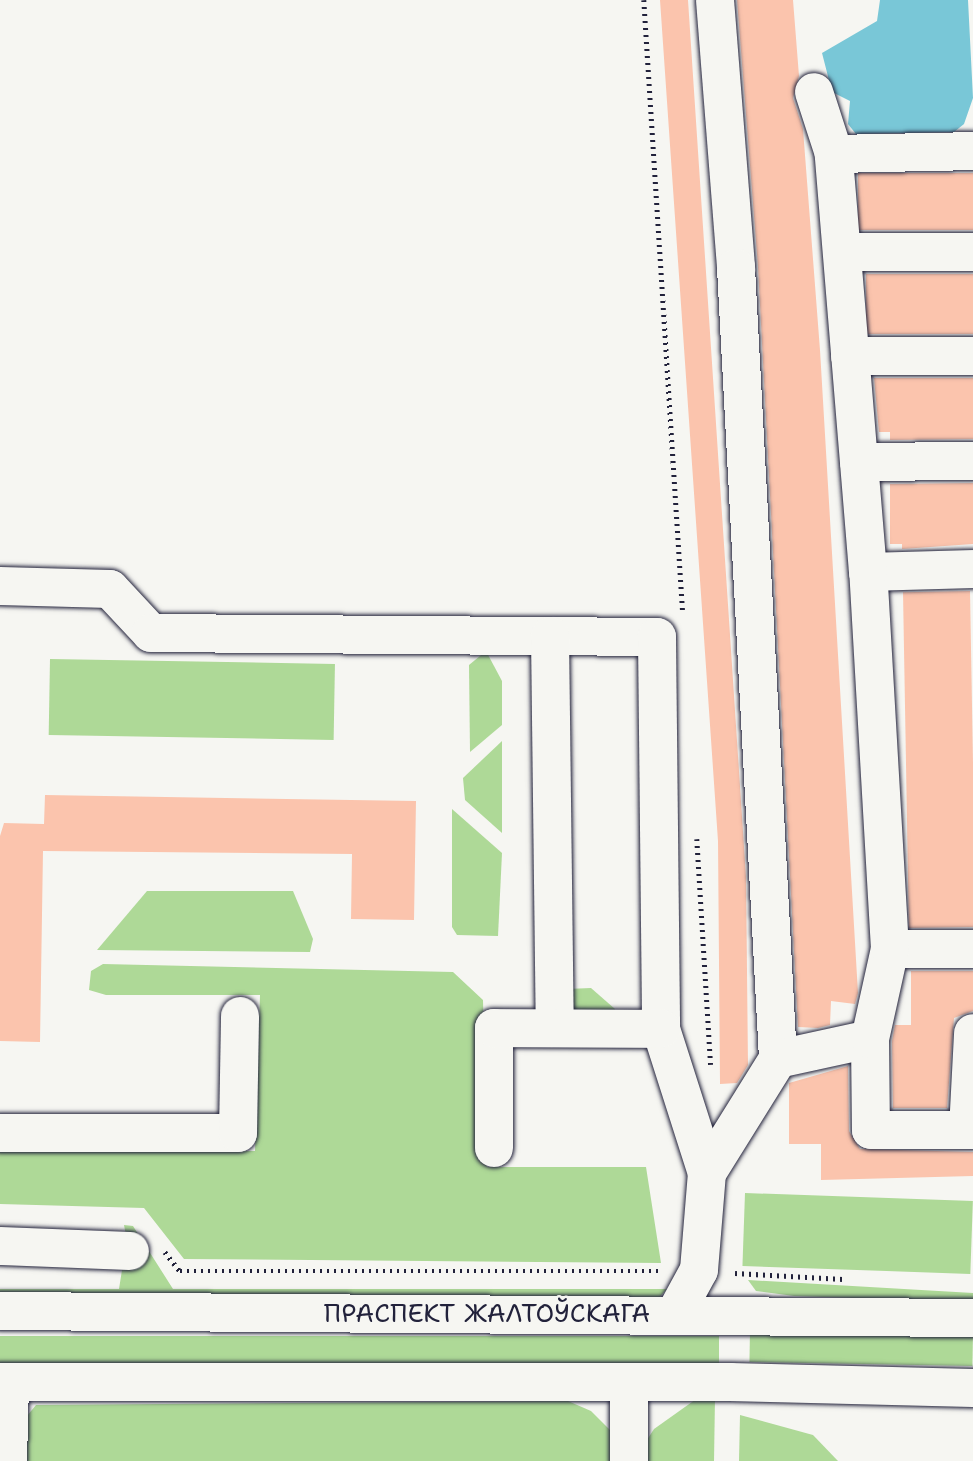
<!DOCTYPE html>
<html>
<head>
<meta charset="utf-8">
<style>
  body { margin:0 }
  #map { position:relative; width:973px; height:1461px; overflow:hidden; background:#f6f6f2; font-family:"Shantell Sans",sans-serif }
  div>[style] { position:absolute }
  .green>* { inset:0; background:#aed997; transform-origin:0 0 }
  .water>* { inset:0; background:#79c7d7 }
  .building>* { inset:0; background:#fbc4ad; transform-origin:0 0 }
  .path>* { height:4.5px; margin-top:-2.25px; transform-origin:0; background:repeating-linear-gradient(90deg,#22223b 0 2px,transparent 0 7px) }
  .roads { filter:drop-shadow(0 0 2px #22223b) drop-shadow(0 0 2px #22223b) }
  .minor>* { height:38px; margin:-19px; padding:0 19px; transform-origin:19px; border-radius:19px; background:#f6f6f2 }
  .major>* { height:38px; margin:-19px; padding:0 19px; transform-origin:19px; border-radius:19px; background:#f6f6f2 }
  span { translate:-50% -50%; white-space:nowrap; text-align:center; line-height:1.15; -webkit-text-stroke:5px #f6f6f2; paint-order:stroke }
  .street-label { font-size:26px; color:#22223b }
</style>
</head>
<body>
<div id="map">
  <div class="green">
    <i style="clip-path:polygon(486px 651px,502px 681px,502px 725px,470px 752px,469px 665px)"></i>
    <i style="left:50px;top:659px;width:285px;height:76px;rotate:1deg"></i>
    <i style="clip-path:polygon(502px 741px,502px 833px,465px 800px,463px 778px)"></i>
    <i style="clip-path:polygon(452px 809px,502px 853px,498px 936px,457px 935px,452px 927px)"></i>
    <i style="clip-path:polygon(147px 891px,293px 891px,313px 939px,310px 952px,97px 950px)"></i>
    <i style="clip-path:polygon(103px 964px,453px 972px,483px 1000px,487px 1167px,646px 1167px,661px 1263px,184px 1259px,144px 1208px,0 1204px,0 1150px,255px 1151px,260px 995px,106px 995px,89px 990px,91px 971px)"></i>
    <i style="clip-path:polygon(591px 988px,615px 1009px,616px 1021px,574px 1018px,567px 989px)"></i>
    <i style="left:745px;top:1193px;width:228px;height:73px;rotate:2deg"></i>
    <i style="clip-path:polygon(124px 1225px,133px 1226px,173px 1289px,667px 1289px,654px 1303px,0 1302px,0 1289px,119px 1289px,122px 1270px,132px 1268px)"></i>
    <i style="clip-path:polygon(748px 1280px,973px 1293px,973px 1302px,794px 1296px,756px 1291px)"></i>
    <i style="left:750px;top:1330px;width:223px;height:32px;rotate:1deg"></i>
    <i style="left:0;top:1336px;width:719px;height:31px"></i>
    <i style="clip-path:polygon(699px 1397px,715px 1397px,714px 1461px,646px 1461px,645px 1443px,654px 1429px)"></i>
    <i style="clip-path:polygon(568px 1401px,591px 1411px,611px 1431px,611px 1461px,24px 1461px,27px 1416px,36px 1405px)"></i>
    <i style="clip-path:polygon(740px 1415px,813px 1435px,838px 1461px,739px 1461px)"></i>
  </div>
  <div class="water">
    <i style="clip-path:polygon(880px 0,968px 0,973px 98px,964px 124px,954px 132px,856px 134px,848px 124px,850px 101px,832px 92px,822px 53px,877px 21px)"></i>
  </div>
  <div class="building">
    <i style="clip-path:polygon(660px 0,688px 0,746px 877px,748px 1065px,737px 1083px,720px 1084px,718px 841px)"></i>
    <i style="clip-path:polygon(737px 0,793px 0,799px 76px,793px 98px,803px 129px,820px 350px,858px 993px,855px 1004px,831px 1001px,830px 1025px,818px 1028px,798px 1027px,758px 267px)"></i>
    <i style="left:973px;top:173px;width:57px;height:115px;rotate:90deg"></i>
    <i style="left:866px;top:274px;width:107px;height:60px"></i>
    <i style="clip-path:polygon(874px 378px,973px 378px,973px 439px,890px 440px,890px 432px,879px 432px)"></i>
    <i style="clip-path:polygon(973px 483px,973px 544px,902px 549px,902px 544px,890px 544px,890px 484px)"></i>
    <i style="left:970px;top:591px;width:336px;height:67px;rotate:89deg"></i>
    <i style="clip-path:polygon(45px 795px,416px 801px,414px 920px,351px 919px,352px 854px,43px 851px,40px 1042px,0 1041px,0 836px,4px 823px,44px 824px)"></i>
    <i style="clip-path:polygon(911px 971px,973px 971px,973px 1011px,954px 1018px,947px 1108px,893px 1108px,892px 1041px,895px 1025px,911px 1025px)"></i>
    <i style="clip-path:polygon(848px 1066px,849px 1131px,860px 1149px,973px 1152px,973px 1176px,821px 1180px,821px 1144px,789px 1144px,789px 1083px)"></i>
  </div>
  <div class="path">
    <i style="left:644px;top:0;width:615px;rotate:86.37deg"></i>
    <i style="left:697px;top:839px;width:226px;rotate:86.5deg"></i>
    <i style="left:165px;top:1252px;width:24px;rotate:52deg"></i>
    <i style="left:180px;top:1271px;width:481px"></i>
    <i style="left:735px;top:1273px;width:108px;rotate:3.2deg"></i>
  </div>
  <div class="roads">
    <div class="minor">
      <i style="left:715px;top:0;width:269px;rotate:85.5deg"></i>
      <i style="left:736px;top:268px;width:792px;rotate:86.96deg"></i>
      <i style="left:834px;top:154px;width:139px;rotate:-1.2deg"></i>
      <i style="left:842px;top:252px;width:131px"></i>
      <i style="left:850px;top:356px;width:123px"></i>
      <i style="left:859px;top:462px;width:114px;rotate:-0.5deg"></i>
      <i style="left:868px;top:572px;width:105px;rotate:-1.6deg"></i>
      <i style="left:0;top:586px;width:110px;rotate:1.6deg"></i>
      <i style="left:110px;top:589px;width:60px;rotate:47deg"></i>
      <i style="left:151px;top:633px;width:506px;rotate:0.45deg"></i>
      <i style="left:657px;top:637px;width:392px;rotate:89.4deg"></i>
      <i style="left:661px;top:1029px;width:151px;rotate:72.3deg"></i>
      <i style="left:550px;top:636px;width:392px;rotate:89.3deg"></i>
      <i style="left:890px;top:949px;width:83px"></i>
      <i style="left:870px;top:1039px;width:91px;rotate:89.4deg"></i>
      <i style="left:871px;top:1130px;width:102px"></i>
      <i style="left:968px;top:1130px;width:97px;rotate:-87deg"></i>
      <i style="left:0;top:1133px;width:238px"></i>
      <i style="left:238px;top:1133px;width:117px;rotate:-89deg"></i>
      <i style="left:494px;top:1148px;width:120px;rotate:-90deg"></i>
      <i style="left:494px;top:1028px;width:167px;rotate:0.3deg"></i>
      <i style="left:0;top:1246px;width:130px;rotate:2.2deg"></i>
      <i style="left:675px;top:1314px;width:50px;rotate:-61.4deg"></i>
      <i style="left:699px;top:1270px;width:97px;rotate:-85.3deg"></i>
      <i style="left:707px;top:1173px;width:134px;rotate:-58.1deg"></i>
      <i style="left:778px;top:1059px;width:94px;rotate:-12.3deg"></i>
      <i style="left:870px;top:1039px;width:92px;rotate:-77.5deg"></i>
      <i style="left:890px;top:949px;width:378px;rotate:-93.3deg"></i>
      <i style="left:868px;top:572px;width:419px;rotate:-94.7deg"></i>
      <i style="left:834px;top:154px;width:65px;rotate:-107.9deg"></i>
      <i style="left:629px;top:1382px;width:79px;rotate:90deg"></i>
      <i style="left:8px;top:1461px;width:79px;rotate:-88.5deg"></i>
    </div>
    <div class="major">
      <i style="left:0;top:1311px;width:973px;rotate:0.41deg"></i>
      <i style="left:0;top:1382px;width:730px"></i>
      <i style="left:730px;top:1382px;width:243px;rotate:1.4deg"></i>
    </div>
  </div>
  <div class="street-label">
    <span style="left:487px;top:1313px">ПРАСПЕКТ ЖАЛТОЎСКАГА</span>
  </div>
</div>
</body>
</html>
